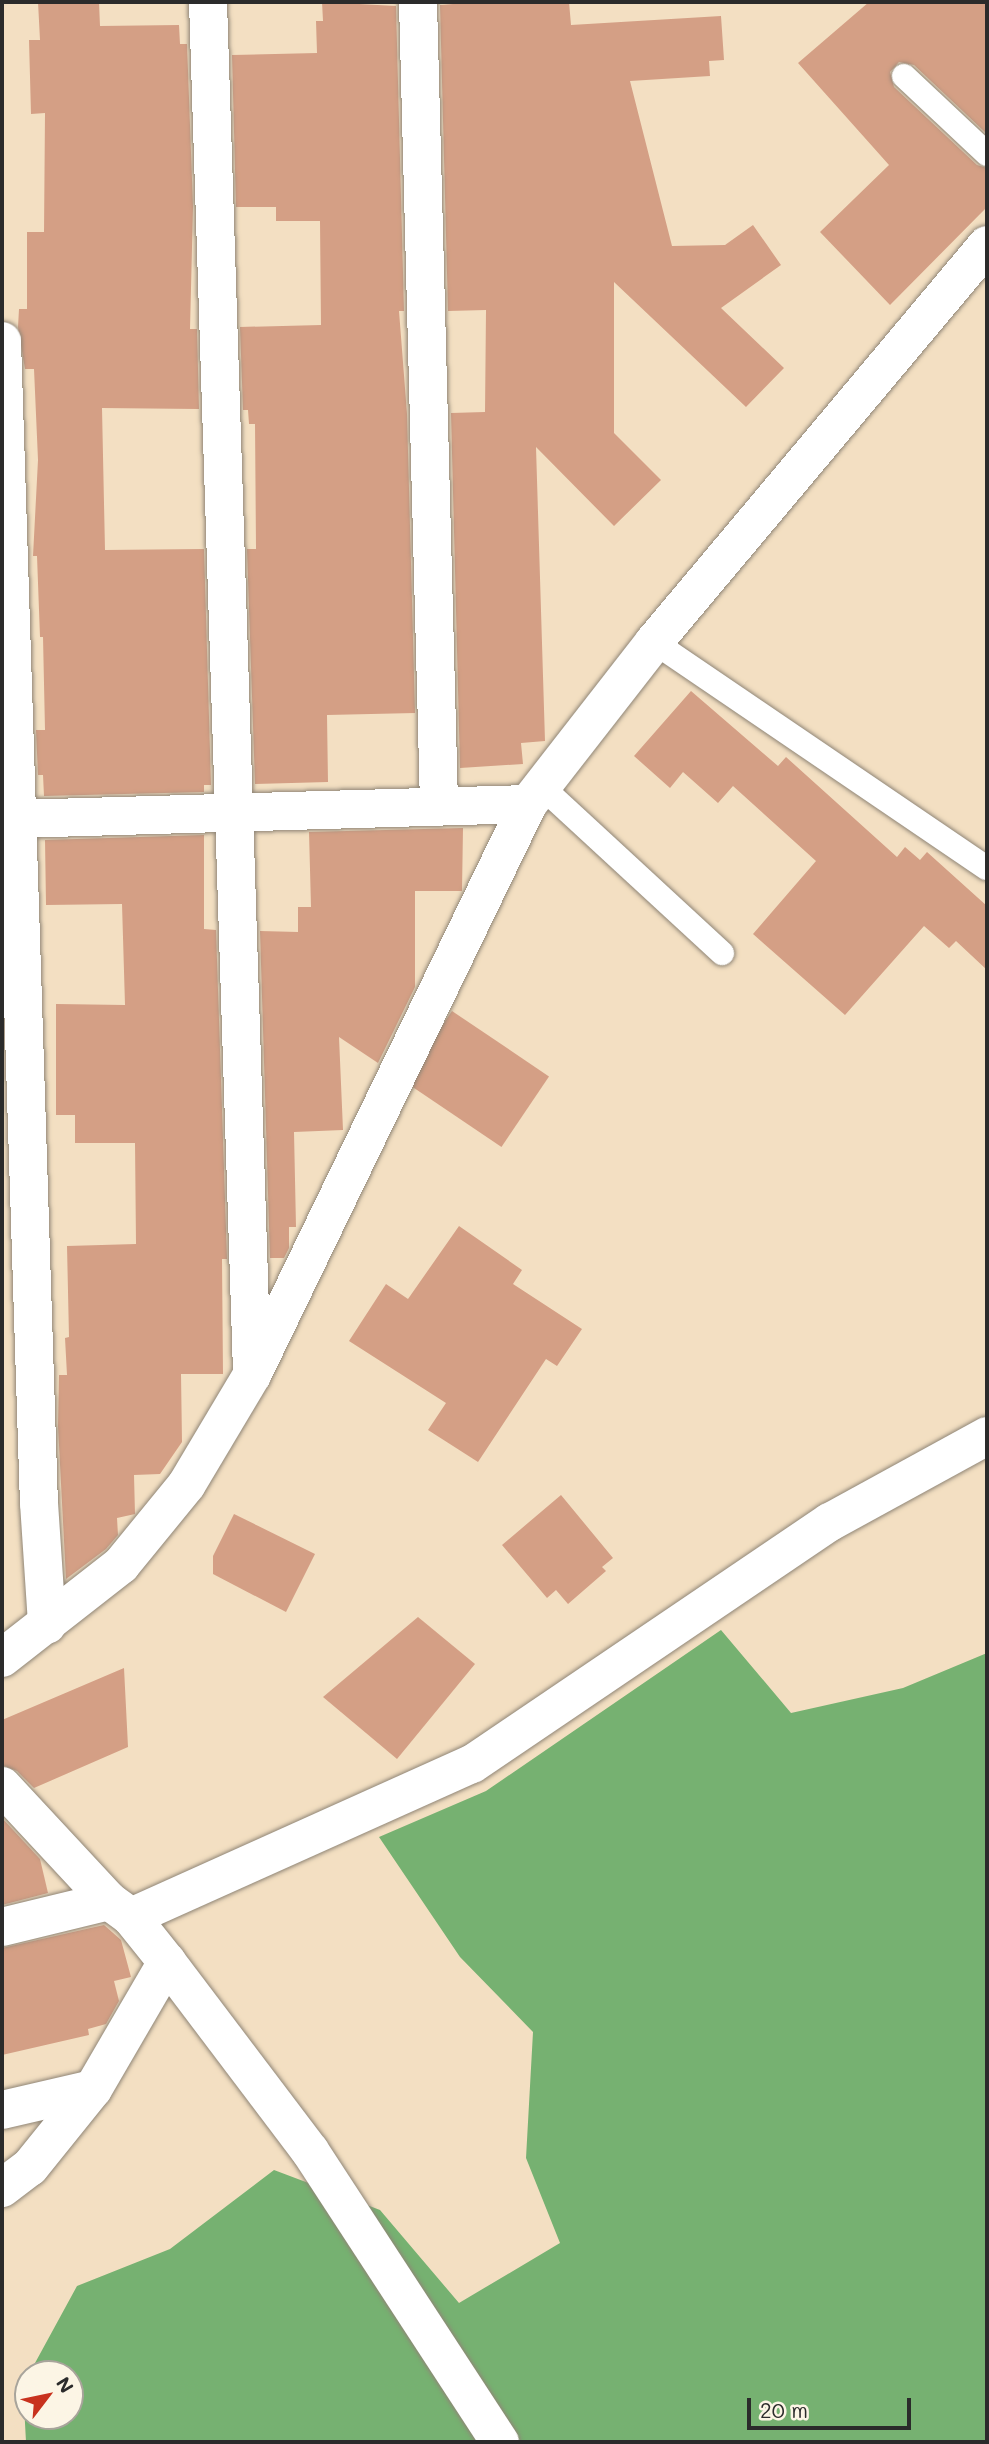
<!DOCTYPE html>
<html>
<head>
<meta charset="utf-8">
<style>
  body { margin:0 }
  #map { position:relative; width:989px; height:2444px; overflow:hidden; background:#f3dfc2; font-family:Mali,sans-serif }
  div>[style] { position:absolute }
  .forest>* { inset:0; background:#76b171 }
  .building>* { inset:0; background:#d49f85; transform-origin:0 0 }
  .roads { filter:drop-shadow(0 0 2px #8f8576) drop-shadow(0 0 2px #8f8576) }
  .lane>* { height:24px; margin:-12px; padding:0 12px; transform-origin:12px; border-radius:12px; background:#fff }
  .street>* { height:38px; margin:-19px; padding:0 19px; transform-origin:19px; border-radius:19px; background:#fff }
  span { translate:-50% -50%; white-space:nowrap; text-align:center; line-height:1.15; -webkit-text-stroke:6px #fcf5e5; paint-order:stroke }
  .frame { position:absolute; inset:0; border:4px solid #2b2b2b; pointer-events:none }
  .north { position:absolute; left:14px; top:2360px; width:70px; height:70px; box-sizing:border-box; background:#fcf5e5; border:2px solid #a8a49b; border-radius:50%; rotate:58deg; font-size:19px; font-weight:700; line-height:28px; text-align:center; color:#2b2b2b }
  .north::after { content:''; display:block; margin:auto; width:24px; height:32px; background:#c8321e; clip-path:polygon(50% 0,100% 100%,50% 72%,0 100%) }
  .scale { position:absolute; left:747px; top:2398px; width:164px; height:32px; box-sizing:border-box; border:4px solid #2b2b2b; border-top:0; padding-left:9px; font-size:21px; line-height:24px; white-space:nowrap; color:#2b2b2b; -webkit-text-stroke:5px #fcf5e5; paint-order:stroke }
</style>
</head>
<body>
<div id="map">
  <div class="forest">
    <i style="clip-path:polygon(721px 1630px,791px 1713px,903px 1688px,987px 1653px,987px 2442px,26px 2442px,23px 2386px,28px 2376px,28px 2416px,70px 2416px,70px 2374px,29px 2374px,77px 2286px,170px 2249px,274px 2170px,380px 2210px,459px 2303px,560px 2243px,526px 2158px,533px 2032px,460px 1957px,379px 1837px,486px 1791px)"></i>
  </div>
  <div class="building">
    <i style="clip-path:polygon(38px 2px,99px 2px,100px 26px,179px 25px,180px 44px,187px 44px,193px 207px,190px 329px,197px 329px,199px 409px,102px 408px,105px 550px,204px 549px,211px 785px,204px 785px,204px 792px,44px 796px,43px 775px,38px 775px,36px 730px,45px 730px,43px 637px,40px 637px,37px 556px,33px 556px,38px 460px,34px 369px,25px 369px,18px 327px,19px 309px,27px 309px,27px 232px,44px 232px,45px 113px,31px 114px,29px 40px,40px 40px)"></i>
    <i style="clip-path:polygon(322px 2px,396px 6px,404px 311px,399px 311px,407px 414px,415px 713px,327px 715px,328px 782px,255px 784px,247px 549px,256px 549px,255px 424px,249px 424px,248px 410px,243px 410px,240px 327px,321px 325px,320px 221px,276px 221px,276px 207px,236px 207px,232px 55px,317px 53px,316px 21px,323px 21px)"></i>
    <i style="clip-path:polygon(479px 2px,569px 2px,571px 25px,721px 16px,724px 60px,709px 61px,710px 76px,630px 81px,672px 246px,725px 245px,753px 225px,781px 265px,721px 308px,784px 368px,746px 407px,614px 282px,614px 433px,661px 480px,614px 526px,536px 447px,545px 741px,521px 743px,523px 764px,460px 768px,451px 413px,485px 412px,486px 310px,448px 311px,440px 5px)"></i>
    <i style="clip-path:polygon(869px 2px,987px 2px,987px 134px,914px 65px,899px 62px,890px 72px,894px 87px,977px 165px,987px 168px,987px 207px,890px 305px,820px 232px,889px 165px,798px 63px)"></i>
    <i style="clip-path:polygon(691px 691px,778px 766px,786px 757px,897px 857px,905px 847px,920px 860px,927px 852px,987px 906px,987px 970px,956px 941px,949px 948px,924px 926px,845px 1015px,753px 934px,816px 861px,733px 786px,718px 803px,683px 772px,670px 788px,634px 756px)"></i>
    <i style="clip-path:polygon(463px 828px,462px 891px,415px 891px,415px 987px,378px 1063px,339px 1037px,343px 1130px,294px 1132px,296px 1227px,289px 1227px,289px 1248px,284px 1258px,270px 1258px,260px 931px,298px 932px,298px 907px,311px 907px,309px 832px)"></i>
    <i style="clip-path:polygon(204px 835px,204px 929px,216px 930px,227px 1259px,222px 1259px,223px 1374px,181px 1374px,182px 1442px,160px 1474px,134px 1475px,135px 1514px,117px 1518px,118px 1535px,106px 1549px,66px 1579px,58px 1426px,59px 1375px,67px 1375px,65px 1338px,69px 1337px,67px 1246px,136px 1244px,135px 1143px,75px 1143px,75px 1115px,56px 1115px,56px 1004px,125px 1005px,122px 904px,46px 905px,45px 840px)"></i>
    <i style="left:452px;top:1011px;width:117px;height:85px;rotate:34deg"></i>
    <i style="clip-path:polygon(459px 1226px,522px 1270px,513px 1284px,582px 1329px,557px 1366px,546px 1359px,478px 1462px,428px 1430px,446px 1403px,349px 1341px,386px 1284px,408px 1299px)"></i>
    <i style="clip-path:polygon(561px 1495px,613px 1558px,602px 1567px,606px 1571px,568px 1604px,556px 1590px,547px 1598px,502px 1545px)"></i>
    <i style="clip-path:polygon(234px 1514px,315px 1554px,286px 1612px,213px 1574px,213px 1556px)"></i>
    <i style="clip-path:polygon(418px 1617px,475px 1664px,397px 1759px,323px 1697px)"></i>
    <i style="clip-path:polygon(124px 1668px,128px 1747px,34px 1788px,17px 1771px,2px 1765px,2px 1720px)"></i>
    <i style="clip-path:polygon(2px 1818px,40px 1859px,48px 1893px,2px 1905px)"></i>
    <i style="clip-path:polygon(104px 1925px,121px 1940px,131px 1977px,114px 1981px,119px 2001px,106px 2024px,88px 2029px,89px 2035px,2px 2055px,2px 1948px)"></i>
  </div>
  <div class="roads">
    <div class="lane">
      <i style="left:904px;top:76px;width:114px;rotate:43.2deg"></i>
      <i style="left:654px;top:642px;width:402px;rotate:34.2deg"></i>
      <i style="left:542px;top:787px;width:245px;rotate:42.7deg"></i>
    </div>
    <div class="street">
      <i style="left:208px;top:2px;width:1369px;rotate:88.16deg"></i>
      <i style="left:418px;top:2px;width:802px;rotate:88.5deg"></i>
      <i style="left:2px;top:341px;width:1163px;rotate:88.18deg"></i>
      <i style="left:39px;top:1503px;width:122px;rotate:86.2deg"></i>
      <i style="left:17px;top:819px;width:511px;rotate:-1.68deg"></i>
      <i style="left:2px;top:1658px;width:151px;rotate:-38deg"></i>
      <i style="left:121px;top:1565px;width:104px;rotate:-50.8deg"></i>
      <i style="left:187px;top:1484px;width:127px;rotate:-59.2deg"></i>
      <i style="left:252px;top:1375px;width:634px;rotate:-64.2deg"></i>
      <i style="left:528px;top:804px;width:205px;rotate:-52.1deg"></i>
      <i style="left:654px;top:642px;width:518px;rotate:-50.01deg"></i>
      <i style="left:2px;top:1786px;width:157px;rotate:47.1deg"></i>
      <i style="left:109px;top:1901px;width:27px;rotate:36deg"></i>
      <i style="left:131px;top:1917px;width:58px;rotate:51.3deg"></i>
      <i style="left:167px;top:1962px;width:237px;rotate:52.9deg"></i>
      <i style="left:310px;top:2151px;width:348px;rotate:56.9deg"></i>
      <i style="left:131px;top:1917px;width:374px;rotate:-24.2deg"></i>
      <i style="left:472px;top:1764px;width:432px;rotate:-34.1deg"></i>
      <i style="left:830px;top:1522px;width:179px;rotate:-28.7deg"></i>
      <i style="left:2px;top:1927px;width:110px;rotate:-13.7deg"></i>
      <i style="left:2px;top:2110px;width:93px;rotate:-13deg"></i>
      <i style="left:2px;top:2188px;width:35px;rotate:-37deg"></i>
      <i style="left:30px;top:2167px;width:100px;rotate:-51.1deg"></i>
      <i style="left:93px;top:2089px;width:147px;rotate:-59.8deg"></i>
    </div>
  </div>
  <div class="frame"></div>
  <div class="north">N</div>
  <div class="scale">20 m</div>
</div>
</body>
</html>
